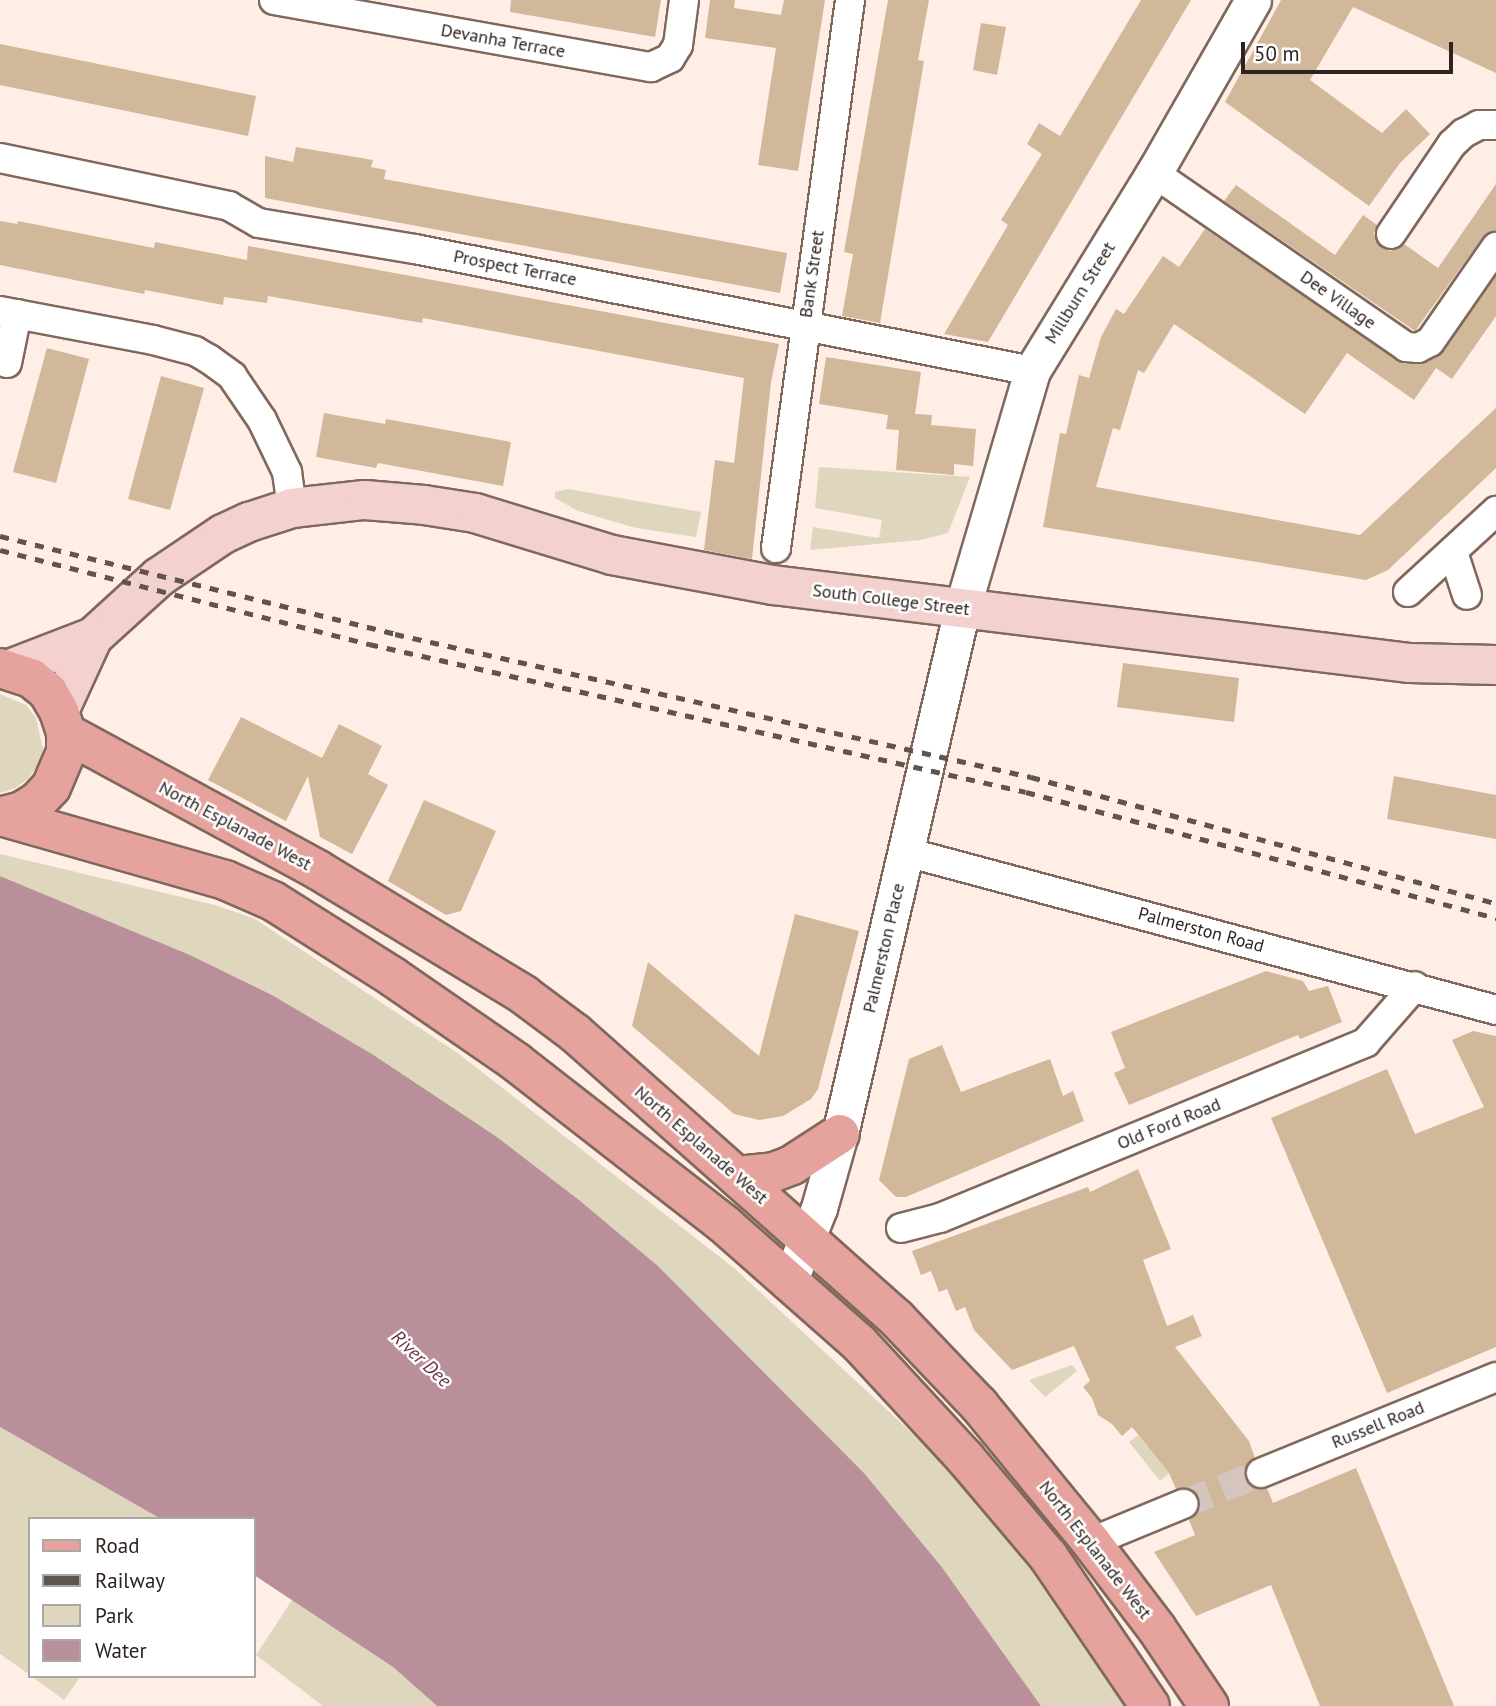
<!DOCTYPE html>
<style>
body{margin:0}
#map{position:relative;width:1496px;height:1706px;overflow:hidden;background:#feeee6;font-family:"PT Sans",sans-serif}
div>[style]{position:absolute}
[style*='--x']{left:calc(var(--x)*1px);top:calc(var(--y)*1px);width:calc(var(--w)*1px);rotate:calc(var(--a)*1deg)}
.green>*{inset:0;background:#ded7be}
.water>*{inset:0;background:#b99099}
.building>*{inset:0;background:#d1b89a}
.minor-tunnel>*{height:28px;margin-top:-14px;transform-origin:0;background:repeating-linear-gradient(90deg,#d4c6be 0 28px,transparent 0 42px)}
.roads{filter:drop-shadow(2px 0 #80685c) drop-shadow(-2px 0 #80685c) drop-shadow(0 2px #80685c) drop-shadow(0 -2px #80685c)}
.minor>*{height:28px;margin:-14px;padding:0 14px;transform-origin:14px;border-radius:14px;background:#fff}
.tertiary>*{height:35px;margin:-17.5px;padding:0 17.5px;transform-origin:17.5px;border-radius:17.5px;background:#fff}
.secondary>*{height:38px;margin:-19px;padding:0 19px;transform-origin:19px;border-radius:19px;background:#f2d1cf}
.primary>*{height:38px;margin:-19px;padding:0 19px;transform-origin:19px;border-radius:19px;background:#e6a39e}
.rail>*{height:5px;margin-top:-2.5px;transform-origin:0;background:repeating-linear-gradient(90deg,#5f544e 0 9px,transparent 0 18px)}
span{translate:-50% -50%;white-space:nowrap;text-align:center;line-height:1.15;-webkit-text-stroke:5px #fff;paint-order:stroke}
.street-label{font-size:18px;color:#2e241f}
.water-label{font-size:19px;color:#683241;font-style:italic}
.legend{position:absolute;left:28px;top:1517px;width:228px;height:161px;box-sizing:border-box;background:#fff;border:2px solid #aba7a5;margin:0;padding:9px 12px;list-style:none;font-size:21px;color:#2e241f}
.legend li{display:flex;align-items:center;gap:14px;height:35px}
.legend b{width:35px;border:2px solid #aba7a5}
.scale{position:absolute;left:1241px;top:42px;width:212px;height:32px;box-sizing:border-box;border:4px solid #2e241f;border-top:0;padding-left:9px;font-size:21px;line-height:24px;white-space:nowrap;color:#2e241f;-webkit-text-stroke:5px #fff;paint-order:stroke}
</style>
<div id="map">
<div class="green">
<i style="clip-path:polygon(819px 467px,970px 477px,948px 533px,921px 540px,810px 550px,813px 527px,879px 538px,882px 520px,815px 508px)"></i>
<i style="clip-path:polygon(568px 489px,701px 512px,696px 537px,636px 528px,578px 511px,555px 498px,555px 492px)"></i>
<i style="clip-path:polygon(0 694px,26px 705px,36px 718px,43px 749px,38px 765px,28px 779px,15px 788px,0 793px)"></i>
<i style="clip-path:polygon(0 854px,215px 905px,255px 919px,459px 1054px,734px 1268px,967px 1484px,1047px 1585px,1128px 1706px,1041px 1706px,941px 1566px,864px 1473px,658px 1266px,579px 1200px,497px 1137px,372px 1054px,272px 995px,190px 955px,0 876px)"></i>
<i style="clip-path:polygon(1072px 1365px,1077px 1371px,1045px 1397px,1029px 1380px)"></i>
<i style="clip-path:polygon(0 1427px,161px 1519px,30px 1519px,30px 1675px,0 1654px)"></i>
<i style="clip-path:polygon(1138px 1435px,1169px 1473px,1160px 1481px,1129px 1442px)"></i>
<i style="clip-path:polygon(292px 1600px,393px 1667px,437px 1706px,323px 1706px,256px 1655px)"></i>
<i style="clip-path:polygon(31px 1676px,81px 1676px,64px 1700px)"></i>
</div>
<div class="water">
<i style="clip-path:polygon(0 876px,190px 955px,272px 995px,372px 1054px,497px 1137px,579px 1200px,658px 1266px,864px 1473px,941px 1566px,1041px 1706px,437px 1706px,393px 1667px,254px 1575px,254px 1519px,161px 1519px,0 1427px)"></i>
</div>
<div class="building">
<i style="clip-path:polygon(511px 0,661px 0,655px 37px,510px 12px)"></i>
<i style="clip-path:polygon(710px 0,735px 0,734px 8px,781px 15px,784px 0,825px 0,798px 171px,758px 165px,776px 48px,705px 38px)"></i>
<i style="clip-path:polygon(888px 0,929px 0,918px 60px,924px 61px,880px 323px,842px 316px,853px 254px,844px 252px)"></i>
<i style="clip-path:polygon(1141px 0,1191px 0,988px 342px,944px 334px,1008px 225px,1001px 220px,1042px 154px,1027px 144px,1039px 123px,1060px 136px)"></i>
<i style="clip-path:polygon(1281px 0,1496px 0,1496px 73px,1353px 7px,1310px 80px,1382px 133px,1406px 109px,1430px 134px,1400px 163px,1369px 206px,1225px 102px)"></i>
<i style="clip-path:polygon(981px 23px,1006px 27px,997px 75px,973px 70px)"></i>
<i style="clip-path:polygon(0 44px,256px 96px,248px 136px,0 85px)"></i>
<i style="clip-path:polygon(296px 147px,373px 160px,371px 167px,386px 170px,384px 179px,787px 253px,780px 293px,265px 198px,265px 156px,293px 162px)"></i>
<i style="clip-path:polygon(1496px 184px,1496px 231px,1482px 238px,1415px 331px,1224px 201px,1236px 185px,1335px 255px,1363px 215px,1377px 225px,1374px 233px,1381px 247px,1390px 251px,1404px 244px,1438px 268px)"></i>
<i style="clip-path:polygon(0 221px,17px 224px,18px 221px,154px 248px,155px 242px,247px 260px,248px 246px,779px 344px,771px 382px,752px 559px,704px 550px,715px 460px,734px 463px,744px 378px,423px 318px,422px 323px,268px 296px,267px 303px,224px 297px,223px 305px,145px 290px,144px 294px,0 265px)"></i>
<i style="clip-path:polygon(1205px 229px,1405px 364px,1425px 363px,1443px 352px,1496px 276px,1496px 316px,1452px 379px,1436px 368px,1414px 400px,1347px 353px,1305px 414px,1174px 324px,1144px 373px,1138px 370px,1120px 430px,1113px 428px,1096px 487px,1360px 535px,1496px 408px,1496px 468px,1388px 570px,1366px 580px,1043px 527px,1060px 433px,1066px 434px,1079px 375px,1089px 378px,1101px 337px,1116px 309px,1124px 314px,1163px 256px,1179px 267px)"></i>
<i style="clip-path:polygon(47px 348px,89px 359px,56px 483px,13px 472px)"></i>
<i style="clip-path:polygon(826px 357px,921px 372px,915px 414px,932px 415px,931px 425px,976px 429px,973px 466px,954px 464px,954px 475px,896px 470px,899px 430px,886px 429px,888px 415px,819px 404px)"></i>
<i style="clip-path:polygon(161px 376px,204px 388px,170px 510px,128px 499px)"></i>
<i style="clip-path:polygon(324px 413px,385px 424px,386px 419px,511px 442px,503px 486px,378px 463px,376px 468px,316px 457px)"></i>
<i style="clip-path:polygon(1123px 663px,1239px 678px,1234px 722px,1117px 707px)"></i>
<i style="clip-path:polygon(241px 717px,322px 758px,339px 724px,382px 746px,368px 774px,388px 785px,352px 854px,320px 837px,308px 776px,286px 821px,208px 780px)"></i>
<i style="clip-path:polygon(1394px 776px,1496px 795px,1496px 839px,1387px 819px)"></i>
<i style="clip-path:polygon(424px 800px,496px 831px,461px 911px,446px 915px,388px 881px)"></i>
<i style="clip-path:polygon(795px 914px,859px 931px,818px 1089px,811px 1099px,783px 1116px,759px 1120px,734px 1114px,632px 1026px,648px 962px,759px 1056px)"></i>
<i style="clip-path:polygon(1266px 971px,1303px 981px,1309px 991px,1328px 986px,1342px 1022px,1300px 1039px,1298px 1035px,1129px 1105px,1114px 1073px,1125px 1068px,1111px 1032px)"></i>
<i style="clip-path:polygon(1473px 1031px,1496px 1036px,1496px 1347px,1387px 1393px,1271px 1118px,1387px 1069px,1415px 1134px,1484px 1107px,1452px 1040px)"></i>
<i style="clip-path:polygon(942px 1045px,961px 1092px,1050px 1059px,1063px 1096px,1073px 1091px,1084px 1121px,906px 1197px,896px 1197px,879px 1180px,909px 1059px)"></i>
<i style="clip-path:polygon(1138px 1169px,1171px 1249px,1143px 1260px,1167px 1326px,1193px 1315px,1202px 1336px,1175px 1347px,1249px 1441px,1255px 1458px,1245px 1470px,1246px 1480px,1258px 1489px,1267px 1488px,1273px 1503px,1356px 1468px,1454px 1706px,1320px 1706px,1271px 1585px,1196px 1616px,1154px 1552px,1195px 1535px,1189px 1520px,1199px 1507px,1194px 1491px,1186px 1488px,1176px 1489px,1169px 1473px,1132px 1427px,1122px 1436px,1112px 1424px,1098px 1415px,1092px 1398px,1083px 1387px,1090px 1381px,1074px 1346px,1012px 1370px,974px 1330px,965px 1307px,956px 1311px,947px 1289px,939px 1292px,931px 1271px,921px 1275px,912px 1251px,1088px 1187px,1090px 1192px)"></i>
</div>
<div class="minor-tunnel">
<i style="--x:1183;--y:1504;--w:84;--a:-21.7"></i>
</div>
<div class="roads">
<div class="minor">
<i style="--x:274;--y:0;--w:383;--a:10.1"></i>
<i style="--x:651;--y:67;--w:21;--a:-25"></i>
<i style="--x:670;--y:58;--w:15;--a:-58"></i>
<i style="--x:678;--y:45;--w:45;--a:-82.4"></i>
<i style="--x:0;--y:158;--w:234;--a:11.8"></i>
<i style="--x:229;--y:206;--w:34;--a:30"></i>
<i style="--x:259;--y:223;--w:158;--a:9.5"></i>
<i style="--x:415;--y:249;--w:629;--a:11.18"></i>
<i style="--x:1154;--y:173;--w:306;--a:34.6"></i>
<i style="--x:1406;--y:347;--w:12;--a:5"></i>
<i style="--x:1418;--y:348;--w:13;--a:-27"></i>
<i style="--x:1430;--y:342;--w:116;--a:-55.2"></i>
<i style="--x:1391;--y:234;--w:109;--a:-55.9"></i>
<i style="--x:1452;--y:144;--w:16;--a:-43"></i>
<i style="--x:1464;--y:133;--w:17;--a:-28"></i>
<i style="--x:1479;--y:125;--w:17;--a:0"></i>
<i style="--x:0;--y:311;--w:156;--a:10.7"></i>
<i style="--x:153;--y:340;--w:43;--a:14.7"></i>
<i style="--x:195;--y:351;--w:16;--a:30"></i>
<i style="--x:209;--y:359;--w:29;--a:36"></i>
<i style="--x:232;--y:376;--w:53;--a:55.7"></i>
<i style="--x:262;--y:420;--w:58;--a:64.3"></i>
<i style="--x:287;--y:472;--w:36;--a:82"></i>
<i style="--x:7;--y:363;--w:50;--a:-78.5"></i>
<i style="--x:776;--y:548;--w:553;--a:-82.31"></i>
<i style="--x:1453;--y:552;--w:45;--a:72"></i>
<i style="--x:1408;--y:592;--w:120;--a:-42.6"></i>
<i style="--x:906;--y:852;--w:611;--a:14.99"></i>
<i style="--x:901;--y:1228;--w:40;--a:-14.4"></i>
<i style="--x:940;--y:1218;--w:461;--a:-22.4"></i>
<i style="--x:1366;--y:1042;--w:74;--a:-48.8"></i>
<i style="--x:1261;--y:1473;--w:254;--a:-22.2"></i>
<i style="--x:1091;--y:1542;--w:100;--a:-22.4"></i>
</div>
<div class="tertiary">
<i style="--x:789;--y:1282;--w:80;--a:-67.9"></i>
<i style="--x:819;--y:1208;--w:77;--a:-74.2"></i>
<i style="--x:840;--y:1134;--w:539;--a:-76.92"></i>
<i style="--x:962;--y:609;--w:248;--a:-73.6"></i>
<i style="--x:1032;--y:371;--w:233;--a:-58.4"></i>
<i style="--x:1154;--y:173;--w:199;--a:-60.2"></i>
</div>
<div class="secondary">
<i style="--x:10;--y:669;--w:89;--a:-21.1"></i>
<i style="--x:93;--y:637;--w:89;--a:-42.3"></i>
<i style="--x:159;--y:577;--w:77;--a:-33.9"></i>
<i style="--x:223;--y:534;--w:29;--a:-25"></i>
<i style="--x:249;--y:522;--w:45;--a:-18"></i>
<i style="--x:292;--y:508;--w:73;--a:-6.3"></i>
<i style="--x:365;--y:500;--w:59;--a:4.8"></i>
<i style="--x:424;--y:505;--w:52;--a:8.9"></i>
<i style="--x:475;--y:513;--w:143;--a:17"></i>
<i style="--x:612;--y:555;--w:164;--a:10.6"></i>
<i style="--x:773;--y:585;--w:642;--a:6.98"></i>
<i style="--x:1410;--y:663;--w:86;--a:1.3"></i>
<i style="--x:59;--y:711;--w:81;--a:-65.3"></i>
</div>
<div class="primary">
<i style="--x:0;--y:668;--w:33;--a:18"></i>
<i style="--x:31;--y:678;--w:22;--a:39"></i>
<i style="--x:48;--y:692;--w:22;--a:60"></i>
<i style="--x:59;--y:711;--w:23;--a:72"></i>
<i style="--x:66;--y:733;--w:19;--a:90"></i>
<i style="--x:66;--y:752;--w:38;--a:113"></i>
<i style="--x:51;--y:787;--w:19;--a:133"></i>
<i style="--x:38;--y:801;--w:19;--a:148"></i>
<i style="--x:22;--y:811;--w:23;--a:165"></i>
<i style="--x:66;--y:733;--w:287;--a:28.5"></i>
<i style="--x:318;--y:870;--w:241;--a:31.2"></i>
<i style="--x:524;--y:995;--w:64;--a:36.7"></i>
<i style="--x:575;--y:1033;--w:431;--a:41.6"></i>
<i style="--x:897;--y:1319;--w:119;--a:46.4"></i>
<i style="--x:979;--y:1405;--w:177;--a:50.7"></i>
<i style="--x:1091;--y:1542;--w:109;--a:52.8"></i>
<i style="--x:1157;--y:1629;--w:93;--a:56"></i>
<i style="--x:4;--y:817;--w:230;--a:15.9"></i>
<i style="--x:225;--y:880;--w:52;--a:23.6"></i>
<i style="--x:273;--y:901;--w:142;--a:32.3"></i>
<i style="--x:393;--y:977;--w:150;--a:34.6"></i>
<i style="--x:516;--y:1062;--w:264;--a:37.9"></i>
<i style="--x:724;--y:1224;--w:181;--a:41.4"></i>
<i style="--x:860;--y:1344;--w:156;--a:47.3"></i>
<i style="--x:966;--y:1459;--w:127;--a:49.8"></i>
<i style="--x:1048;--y:1556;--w:181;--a:55.8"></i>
<i style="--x:737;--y:1176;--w:37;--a:-6"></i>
<i style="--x:774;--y:1172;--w:19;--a:-21"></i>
<i style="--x:792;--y:1165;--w:57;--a:-32.9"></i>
</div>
</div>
<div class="rail">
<i style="--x:0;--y:536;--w:407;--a:13.9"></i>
<i style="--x:395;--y:634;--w:652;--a:12.67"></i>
<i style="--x:1031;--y:777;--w:482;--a:15.2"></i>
<i style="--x:0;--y:550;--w:381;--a:14.3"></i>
<i style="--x:369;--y:644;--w:673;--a:12.69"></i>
<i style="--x:1026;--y:792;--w:487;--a:15"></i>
</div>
<div class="street-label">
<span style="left:503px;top:41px;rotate:10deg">Devanha Terrace</span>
<span style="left:515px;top:268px;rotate:11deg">Prospect Terrace</span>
<span style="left:812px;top:274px;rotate:-82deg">Bank Street</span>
<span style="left:1080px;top:293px;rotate:-58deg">Millburn Street</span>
<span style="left:1338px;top:300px;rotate:35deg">Dee Village</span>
<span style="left:891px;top:600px;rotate:7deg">South College Street</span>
<span style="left:235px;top:826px;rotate:28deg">North Esplanade West</span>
<span style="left:1201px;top:930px;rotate:15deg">Palmerston Road</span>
<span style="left:884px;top:948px;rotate:-77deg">Palmerston Place</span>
<span style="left:1169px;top:1124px;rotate:-22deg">Old Ford Road</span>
<span style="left:701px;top:1145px;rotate:41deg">North Esplanade West</span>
<span style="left:1378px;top:1425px;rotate:-22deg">Russell Road</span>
<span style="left:1095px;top:1550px;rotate:52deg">North Esplanade West</span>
</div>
<div class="water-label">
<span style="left:421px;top:1359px;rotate:43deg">River Dee</span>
</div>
<ul class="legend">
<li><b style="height:9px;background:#e6a39e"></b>Road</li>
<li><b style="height:9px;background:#5f544e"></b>Railway</li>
<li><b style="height:19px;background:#ded7be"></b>Park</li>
<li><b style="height:19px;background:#b99099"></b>Water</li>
</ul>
<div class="scale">50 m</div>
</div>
